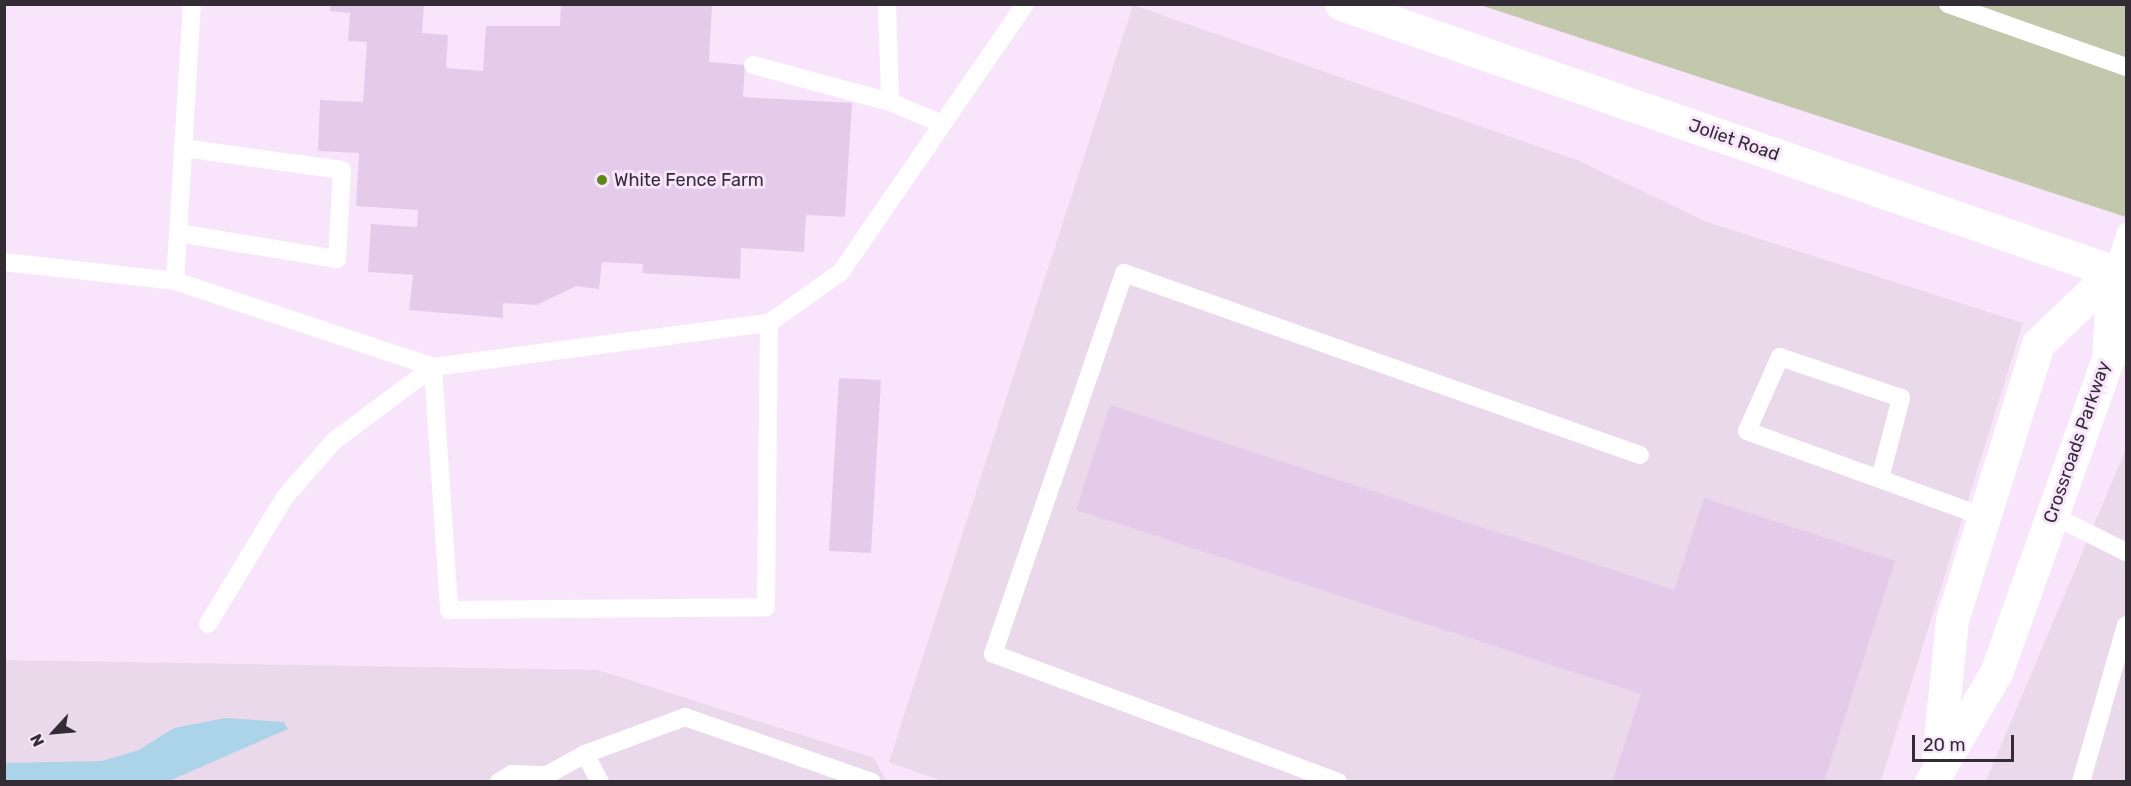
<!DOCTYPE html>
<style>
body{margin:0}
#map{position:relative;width:2131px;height:786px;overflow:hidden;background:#f8e5fc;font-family:Rubik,sans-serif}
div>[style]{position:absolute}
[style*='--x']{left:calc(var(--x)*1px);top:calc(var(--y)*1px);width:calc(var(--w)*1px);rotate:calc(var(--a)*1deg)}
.industrial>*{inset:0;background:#e9d9eb}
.green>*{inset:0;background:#c3c7ac}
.water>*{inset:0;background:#acd4e8}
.building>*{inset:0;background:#e5cbea}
.service>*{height:18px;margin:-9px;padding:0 9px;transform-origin:9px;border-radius:9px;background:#fff}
.tertiary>*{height:33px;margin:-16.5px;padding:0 16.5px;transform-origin:16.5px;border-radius:16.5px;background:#fff}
.primary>*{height:33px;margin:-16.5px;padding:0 16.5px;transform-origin:16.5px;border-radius:16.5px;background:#fff}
.dots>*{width:16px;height:16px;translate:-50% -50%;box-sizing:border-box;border:3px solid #f8e5fc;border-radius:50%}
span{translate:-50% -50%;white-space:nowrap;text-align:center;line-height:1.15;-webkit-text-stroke:6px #f8e5fc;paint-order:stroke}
.street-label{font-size:18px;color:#332c35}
.poi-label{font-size:18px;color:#332c35}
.left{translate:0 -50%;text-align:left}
.frame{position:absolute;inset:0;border:6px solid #332c35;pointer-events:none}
.north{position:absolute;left:24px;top:702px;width:60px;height:60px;-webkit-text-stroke:4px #f8e5fc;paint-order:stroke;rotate:244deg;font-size:16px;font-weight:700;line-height:24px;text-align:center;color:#332c35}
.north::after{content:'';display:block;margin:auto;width:21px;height:27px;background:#332c35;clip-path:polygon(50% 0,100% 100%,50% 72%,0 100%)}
.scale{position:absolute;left:1912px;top:735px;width:102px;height:27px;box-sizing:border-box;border:3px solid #332c35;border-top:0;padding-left:8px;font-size:18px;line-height:21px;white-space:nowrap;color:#332c35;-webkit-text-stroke:4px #f8e5fc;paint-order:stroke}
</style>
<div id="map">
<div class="industrial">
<i style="clip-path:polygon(1133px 5px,1577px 160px,1707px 222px,2023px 323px,1881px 781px,945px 782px,889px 762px)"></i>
<i style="clip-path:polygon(2126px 449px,2126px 781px,1986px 781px)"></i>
<i style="clip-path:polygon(5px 660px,598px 670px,874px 758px,886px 781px,5px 782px)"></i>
</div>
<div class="green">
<i style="clip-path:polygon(1480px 5px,2126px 5px,2126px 217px)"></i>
</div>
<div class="water">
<i style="clip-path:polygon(225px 718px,284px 722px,288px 729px,169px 781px,5px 781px,5px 763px,102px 761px,139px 750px,174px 728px)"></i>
</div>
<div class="building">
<i style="clip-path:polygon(330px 4px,424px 4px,422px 33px,448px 35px,446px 68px,483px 71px,486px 26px,560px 26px,561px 4px,712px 4px,709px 62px,745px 65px,743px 97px,852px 103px,845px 217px,806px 215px,804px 252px,741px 248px,740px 279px,642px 273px,643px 264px,602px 262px,599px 289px,576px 286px,537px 305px,503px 303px,503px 318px,409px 310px,413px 275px,368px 272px,371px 224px,417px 227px,418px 210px,356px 206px,359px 153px,318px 151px,320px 100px,363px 102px,367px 42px,348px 41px,350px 13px,330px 11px)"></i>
<i style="clip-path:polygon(839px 378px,881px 380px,871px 553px,829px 551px)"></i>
<i style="clip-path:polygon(1110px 405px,1674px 590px,1704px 498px,1895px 561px,1824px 782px,1612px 782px,1641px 694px,1076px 510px)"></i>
</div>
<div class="service">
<i style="--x:192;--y:4;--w:278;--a:93.5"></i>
<i style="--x:175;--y:281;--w:272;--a:18.4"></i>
<i style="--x:433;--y:367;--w:339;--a:-7.5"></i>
<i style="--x:769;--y:323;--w:88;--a:-35.3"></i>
<i style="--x:841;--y:272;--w:325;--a:-55.5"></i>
<i style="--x:887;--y:4;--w:98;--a:88.2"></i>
<i style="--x:890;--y:102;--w:56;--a:22.9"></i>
<i style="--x:1948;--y:4;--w:189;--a:19.5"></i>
<i style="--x:753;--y:65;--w:142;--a:15.1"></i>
<i style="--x:178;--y:233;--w:161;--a:9.3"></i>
<i style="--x:337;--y:259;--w:89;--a:-86.8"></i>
<i style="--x:342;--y:170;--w:161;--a:-172.1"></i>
<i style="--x:4;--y:262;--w:172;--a:6.3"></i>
<i style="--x:2113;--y:272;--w:42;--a:-72"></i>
<i style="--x:433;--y:367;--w:244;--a:86.2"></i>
<i style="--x:449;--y:610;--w:317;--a:-0.5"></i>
<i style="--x:766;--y:607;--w:284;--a:-89.4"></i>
<i style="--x:1880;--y:479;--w:84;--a:-75.5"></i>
<i style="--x:1901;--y:398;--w:128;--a:-161.3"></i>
<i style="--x:1780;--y:357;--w:81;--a:114"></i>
<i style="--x:1747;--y:431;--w:252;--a:19.9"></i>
<i style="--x:2052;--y:515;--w:83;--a:26.6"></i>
<i style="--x:208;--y:624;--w:149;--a:-58.8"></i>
<i style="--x:285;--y:497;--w:74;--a:-48.8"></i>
<i style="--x:334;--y:441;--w:124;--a:-36.8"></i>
<i style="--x:499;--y:782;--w:15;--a:-32"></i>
<i style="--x:512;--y:774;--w:35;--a:2"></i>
<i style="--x:547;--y:775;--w:43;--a:-28.9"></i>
<i style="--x:600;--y:782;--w:32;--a:-118"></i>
<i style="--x:585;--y:754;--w:107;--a:-20.3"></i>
<i style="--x:685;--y:717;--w:198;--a:19.2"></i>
<i style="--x:1338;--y:782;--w:368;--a:-159.6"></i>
<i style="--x:993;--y:654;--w:403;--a:-71"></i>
<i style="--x:1124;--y:273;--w:547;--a:19.43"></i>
<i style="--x:2081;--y:782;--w:163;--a:-74"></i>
</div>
<div class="tertiary">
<i style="--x:1938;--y:758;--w:139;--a:-84.2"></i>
<i style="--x:1952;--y:620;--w:289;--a:-72.7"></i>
<i style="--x:2038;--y:344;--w:104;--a:-43.8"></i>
<i style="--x:1931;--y:782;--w:127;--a:-59.2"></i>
<i style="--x:1996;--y:673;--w:333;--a:-70.4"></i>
<i style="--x:2108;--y:359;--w:87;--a:-86.7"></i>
</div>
<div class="primary">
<i style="--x:1341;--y:4;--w:831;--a:19.11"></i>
</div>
<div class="dots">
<i style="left:602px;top:180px;background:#5d8815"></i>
</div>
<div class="street-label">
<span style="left:1734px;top:140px;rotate:19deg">Joliet Road</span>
<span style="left:2077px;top:442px;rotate:-71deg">Crossroads Parkway</span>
</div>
<div class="poi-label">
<span class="left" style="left:614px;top:180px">White Fence Farm</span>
</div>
<div class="frame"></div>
<div class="north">N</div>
<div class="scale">20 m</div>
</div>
